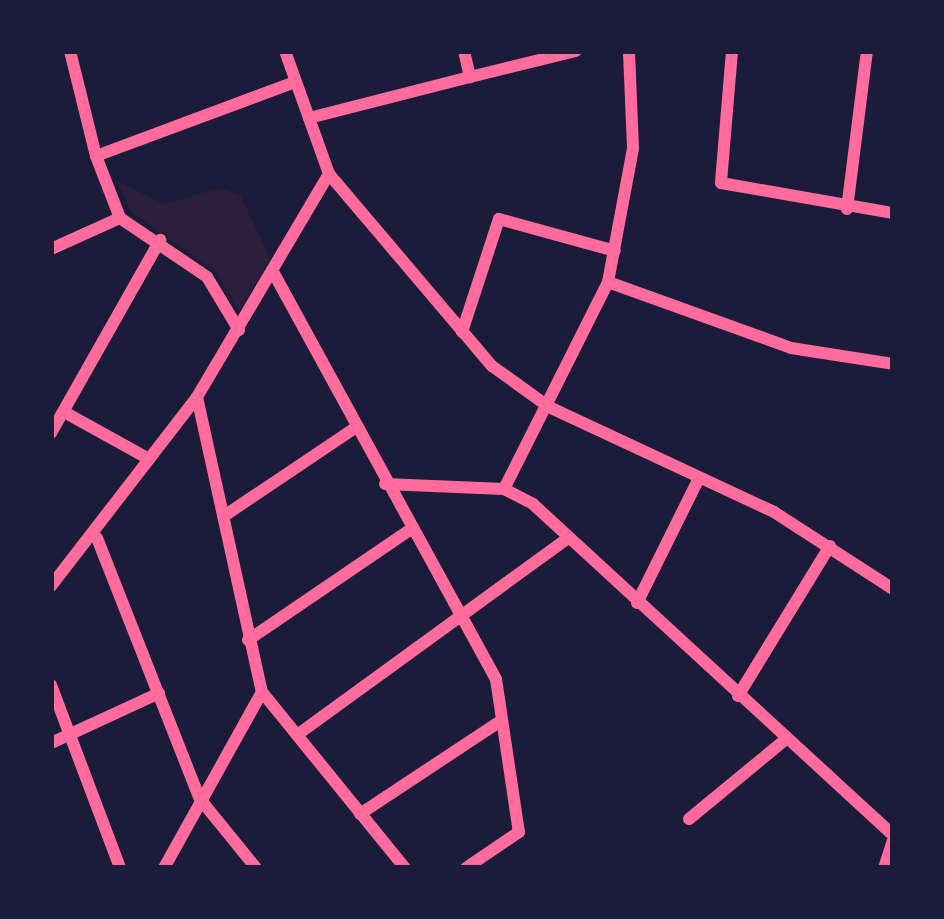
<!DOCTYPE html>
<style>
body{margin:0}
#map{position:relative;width:944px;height:919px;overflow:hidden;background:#1b1b3a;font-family:"Source Serif 4",serif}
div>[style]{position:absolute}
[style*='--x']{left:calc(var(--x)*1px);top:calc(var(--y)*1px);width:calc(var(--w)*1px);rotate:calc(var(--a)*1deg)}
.green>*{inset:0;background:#2a1e3b}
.minor>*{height:12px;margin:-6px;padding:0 6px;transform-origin:6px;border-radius:6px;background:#ff6b9d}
span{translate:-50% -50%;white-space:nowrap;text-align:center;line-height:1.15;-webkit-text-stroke:12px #1b1b3a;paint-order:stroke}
.frame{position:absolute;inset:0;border:54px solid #1b1b3a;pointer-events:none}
</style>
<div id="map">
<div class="green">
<i style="clip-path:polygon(117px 181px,164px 204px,219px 188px,240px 195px,270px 258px,239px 312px,217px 273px,131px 212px)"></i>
</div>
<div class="minor">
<i style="--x:70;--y:51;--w:108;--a:76.1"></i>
<i style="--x:96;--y:156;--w:212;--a:-20.4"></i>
<i style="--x:285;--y:51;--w:131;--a:70.3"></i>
<i style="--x:329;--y:174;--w:252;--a:49.7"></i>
<i style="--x:492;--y:366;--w:70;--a:35.7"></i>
<i style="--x:549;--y:407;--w:248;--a:25"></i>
<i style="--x:774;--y:512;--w:142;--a:32.9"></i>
<i style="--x:464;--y:51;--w:27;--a:77"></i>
<i style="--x:470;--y:77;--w:109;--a:-13.8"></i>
<i style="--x:732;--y:51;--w:132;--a:94.8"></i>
<i style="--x:721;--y:183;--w:175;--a:9.9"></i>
<i style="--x:309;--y:118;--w:166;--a:-14.3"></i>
<i style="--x:96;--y:156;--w:66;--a:68.8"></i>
<i style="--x:847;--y:209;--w:159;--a:-82.8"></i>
<i style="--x:51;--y:249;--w:76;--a:-24.2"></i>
<i style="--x:120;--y:218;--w:105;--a:34.1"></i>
<i style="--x:207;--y:277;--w:62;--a:58.9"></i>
<i style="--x:272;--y:270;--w:466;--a:61.3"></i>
<i style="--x:496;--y:679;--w:155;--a:81.5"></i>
<i style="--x:519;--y:832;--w:64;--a:145.8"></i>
<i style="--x:608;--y:282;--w:195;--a:19.8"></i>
<i style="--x:791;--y:348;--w:103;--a:8.9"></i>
<i style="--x:462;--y:332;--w:119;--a:-71.9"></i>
<i style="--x:499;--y:219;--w:120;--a:15.4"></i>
<i style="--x:197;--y:397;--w:302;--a:77.6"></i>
<i style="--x:262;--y:692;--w:227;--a:50.9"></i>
<i style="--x:66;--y:413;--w:95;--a:29"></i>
<i style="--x:51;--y:433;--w:222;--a:-60.5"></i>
<i style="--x:385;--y:484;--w:119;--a:2.4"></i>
<i style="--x:504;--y:489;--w:33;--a:27"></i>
<i style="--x:533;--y:504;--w:489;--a:42.6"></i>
<i style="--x:504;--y:489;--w:232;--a:-63.3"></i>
<i style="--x:608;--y:282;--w:136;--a:-79.4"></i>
<i style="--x:633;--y:148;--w:97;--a:-92.4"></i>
<i style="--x:227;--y:514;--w:154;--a:-33.9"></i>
<i style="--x:97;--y:538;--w:281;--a:68.5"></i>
<i style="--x:200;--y:799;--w:89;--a:50.9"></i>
<i style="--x:51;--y:586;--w:239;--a:-52.3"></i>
<i style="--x:197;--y:397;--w:259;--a:-59.4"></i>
<i style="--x:637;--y:603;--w:140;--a:-63.6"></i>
<i style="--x:248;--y:640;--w:196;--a:-34.2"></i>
<i style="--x:51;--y:685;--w:196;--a:69.3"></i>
<i style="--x:738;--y:696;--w:176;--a:-58.5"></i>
<i style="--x:297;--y:735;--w:335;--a:-36"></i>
<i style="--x:51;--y:743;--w:119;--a:-24.8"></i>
<i style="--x:360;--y:814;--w:170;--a:-33.5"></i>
<i style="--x:689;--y:819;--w:126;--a:-39.5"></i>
<i style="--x:164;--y:868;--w:201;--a:-60.9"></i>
<i style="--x:884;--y:868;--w:28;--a:-72"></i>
</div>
<div class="frame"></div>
</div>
